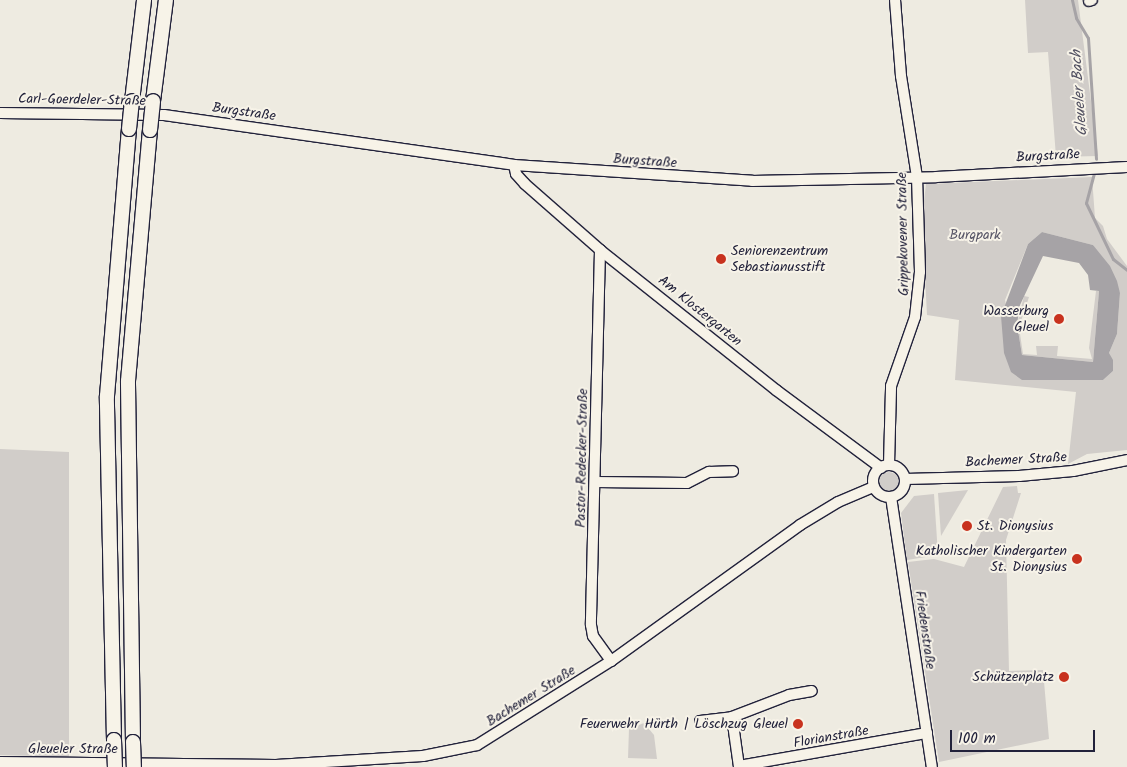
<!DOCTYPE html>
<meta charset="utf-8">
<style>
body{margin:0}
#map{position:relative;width:1127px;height:767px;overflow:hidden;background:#eeebe1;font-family:Kalam,sans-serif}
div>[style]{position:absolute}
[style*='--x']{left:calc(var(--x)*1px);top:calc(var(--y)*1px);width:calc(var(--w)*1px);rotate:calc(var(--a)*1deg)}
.green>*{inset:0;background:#d1cdc9}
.round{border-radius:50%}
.water>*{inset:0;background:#a6a3a6}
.stream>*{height:3px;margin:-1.5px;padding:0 1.5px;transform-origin:1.5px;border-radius:1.5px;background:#a6a3a6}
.roads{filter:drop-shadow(1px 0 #22223b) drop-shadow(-1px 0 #22223b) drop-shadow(0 1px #22223b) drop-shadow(0 -1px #22223b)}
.minor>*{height:10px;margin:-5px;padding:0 5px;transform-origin:5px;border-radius:5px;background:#f7f3e8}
.minor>.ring{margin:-5px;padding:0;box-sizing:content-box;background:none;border:10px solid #f7f3e8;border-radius:50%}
.highway>*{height:14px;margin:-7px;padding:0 7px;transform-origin:7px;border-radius:7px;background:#f7f3e8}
.bridges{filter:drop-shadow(1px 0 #22223b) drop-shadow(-1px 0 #22223b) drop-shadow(0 1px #22223b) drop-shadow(0 -1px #22223b)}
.highway-bridge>*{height:14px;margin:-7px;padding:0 7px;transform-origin:7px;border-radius:7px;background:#f7f3e8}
.dots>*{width:14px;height:14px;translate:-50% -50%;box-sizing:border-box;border:2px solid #f7f3e8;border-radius:50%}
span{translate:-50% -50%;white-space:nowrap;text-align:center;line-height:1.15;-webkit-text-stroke:4px #f7f3e8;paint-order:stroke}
.street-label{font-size:14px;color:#22223b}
.park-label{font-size:14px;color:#575566}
.poi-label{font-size:14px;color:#22223b}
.left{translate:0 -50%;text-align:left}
.right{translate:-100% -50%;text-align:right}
.water-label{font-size:15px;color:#504f60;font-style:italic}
.scale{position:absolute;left:950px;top:730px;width:145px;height:22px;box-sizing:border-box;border:2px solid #22223b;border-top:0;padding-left:6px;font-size:15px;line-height:18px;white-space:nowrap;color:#22223b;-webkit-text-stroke:4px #f7f3e8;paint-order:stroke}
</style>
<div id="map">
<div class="green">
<i style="clip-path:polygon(1025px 0,1078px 0,1098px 156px,1056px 157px,1048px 52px,1028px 53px)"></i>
<i style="clip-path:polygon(evenodd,1092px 177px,1095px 218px,1103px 226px,1107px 239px,1127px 266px,1127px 450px,1087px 454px,1068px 464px,1076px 392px,955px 380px,959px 320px,927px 315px,922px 218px,926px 184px,1092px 177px,1042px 232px,1093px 245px,1120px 293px,1117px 334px,1109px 353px,1113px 371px,1103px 380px,1022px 380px,1005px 300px,1028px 244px,1042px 232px)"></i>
<i style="clip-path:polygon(1096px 291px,1099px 291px,1093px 362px,1022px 355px,1017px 324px,1024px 296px,1029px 297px,1019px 327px,1023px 354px,1037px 355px,1036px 346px,1058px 346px,1057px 356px,1092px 359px,1089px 348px)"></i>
<i style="clip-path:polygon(0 449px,69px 452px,69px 757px,0 755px)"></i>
<i class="round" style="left:879px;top:472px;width:20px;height:20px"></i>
<i style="clip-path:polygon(1017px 486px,1018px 493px,1021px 493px,1006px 540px,1009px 671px,1043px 670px,1049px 739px,939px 762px,908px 562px,934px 559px,964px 567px,1003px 487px)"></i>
<i style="clip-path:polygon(968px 490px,941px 536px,938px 493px)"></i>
<i style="clip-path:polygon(934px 494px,938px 555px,907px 560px,901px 513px,914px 496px)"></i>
<i style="clip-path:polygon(644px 723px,654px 735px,657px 759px,628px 758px,629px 729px)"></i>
</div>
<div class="water">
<i style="clip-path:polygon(evenodd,1042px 232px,1093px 245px,1110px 266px,1117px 281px,1120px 293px,1117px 334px,1109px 353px,1113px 360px,1113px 371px,1103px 380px,1022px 380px,1011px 372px,1004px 353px,1001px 316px,1028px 244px,1042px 232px,1043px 256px,1079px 263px,1088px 275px,1090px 290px,1099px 291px,1093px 362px,1022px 355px,1017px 324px,1020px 305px,1043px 256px)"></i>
</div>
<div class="stream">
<i style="--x:1072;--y:0;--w:18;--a:77"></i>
<i style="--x:1076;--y:18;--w:23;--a:59"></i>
<i style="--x:1088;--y:38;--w:121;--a:86.2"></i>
<i style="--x:1094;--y:173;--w:31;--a:105"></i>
<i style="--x:1086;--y:203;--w:62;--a:64.3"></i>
<i style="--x:1113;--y:259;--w:18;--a:38"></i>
</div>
<div class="roads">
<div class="minor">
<i style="--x:1089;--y:1;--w:3;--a:-18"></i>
<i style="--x:0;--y:113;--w:164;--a:0.7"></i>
<i style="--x:164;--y:115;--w:354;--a:8.1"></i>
<i style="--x:514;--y:165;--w:239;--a:3.8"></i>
<i style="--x:752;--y:181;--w:184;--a:-1.2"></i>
<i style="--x:936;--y:177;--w:191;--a:-3"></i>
<i style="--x:514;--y:165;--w:9;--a:77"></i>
<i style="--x:516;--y:174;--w:13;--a:48"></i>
<i style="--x:525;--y:184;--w:100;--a:41.3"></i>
<i style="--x:600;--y:250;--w:225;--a:38.5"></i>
<i style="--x:776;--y:390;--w:131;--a:36.6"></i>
<i style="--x:600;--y:250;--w:375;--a:91.4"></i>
<i style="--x:591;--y:625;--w:11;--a:80"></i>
<i style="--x:593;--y:636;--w:31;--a:54"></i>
<i style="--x:889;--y:465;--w:79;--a:-88.5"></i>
<i style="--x:891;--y:386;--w:73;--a:-70.8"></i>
<i style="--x:915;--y:317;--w:45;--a:-83.7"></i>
<i style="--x:920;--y:272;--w:95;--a:-91.8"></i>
<i style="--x:917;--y:177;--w:102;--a:-99"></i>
<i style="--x:901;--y:76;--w:76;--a:-94.5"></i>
<i class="ring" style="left:873px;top:465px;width:22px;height:22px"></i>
<i style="--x:905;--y:479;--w:114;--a:-1.5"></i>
<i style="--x:1019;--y:476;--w:54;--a:-5.3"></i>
<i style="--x:1073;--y:471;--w:55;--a:-11.5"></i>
<i style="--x:595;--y:482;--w:92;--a:0.6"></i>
<i style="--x:687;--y:483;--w:25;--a:-27"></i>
<i style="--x:709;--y:472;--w:24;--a:-2"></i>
<i style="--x:891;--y:497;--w:273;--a:81.4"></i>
<i style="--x:732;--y:717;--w:50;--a:82"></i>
<i style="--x:700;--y:721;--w:32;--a:-7"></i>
<i style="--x:732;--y:717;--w:61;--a:-21.1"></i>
<i style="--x:789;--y:695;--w:23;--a:-10"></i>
<i style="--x:0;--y:762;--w:276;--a:0.6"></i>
<i style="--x:276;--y:765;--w:147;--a:-3.5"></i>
<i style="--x:423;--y:756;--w:55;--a:-11.5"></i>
<i style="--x:477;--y:745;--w:158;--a:-32.1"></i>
<i style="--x:611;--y:661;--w:233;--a:-35.7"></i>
<i style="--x:800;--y:525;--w:44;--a:-31.2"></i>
<i style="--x:838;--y:502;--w:39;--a:-23"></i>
<i style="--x:739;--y:766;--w:191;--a:-10"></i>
</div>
<div class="highway">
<i style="--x:132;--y:101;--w:102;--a:-83.2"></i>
<i style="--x:153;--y:101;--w:102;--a:-82.7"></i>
<i style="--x:114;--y:740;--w:344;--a:-91.2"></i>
<i style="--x:107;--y:396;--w:268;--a:-85.3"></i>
<i style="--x:133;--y:742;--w:361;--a:-90.8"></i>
<i style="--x:128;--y:381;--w:252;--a:-85"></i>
</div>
</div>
<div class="bridges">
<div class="highway-bridge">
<i style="--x:129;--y:129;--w:28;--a:-84"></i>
<i style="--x:150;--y:130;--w:29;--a:-84"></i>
<i style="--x:114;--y:740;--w:27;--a:88"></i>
<i style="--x:133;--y:742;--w:25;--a:88"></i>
</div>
</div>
<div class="dots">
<i style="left:721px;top:259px;background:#c8321e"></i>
<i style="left:1059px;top:319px;background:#c8321e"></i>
<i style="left:967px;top:526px;background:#c8321e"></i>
<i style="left:1077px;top:559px;background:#c8321e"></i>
<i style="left:1064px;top:677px;background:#c8321e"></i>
<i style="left:798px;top:724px;background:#c8321e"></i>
</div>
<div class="street-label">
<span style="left:82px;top:100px;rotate:1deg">Carl-Goerdeler-Straße</span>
<span style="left:244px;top:112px;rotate:8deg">Burgstraße</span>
<span style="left:1048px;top:156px;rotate:-3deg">Burgstraße</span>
<span style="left:645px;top:161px;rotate:4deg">Burgstraße</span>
<span style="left:903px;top:234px;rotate:-91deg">Grippekovener Straße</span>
<span style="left:700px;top:311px;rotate:39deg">Am Klostergarten</span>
<span style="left:582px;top:458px;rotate:-89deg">Pastor-Redecker-Straße</span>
<span style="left:1016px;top:460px;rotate:-3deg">Bachemer Straße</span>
<span style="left:925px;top:630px;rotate:82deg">Friedenstraße</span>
<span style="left:531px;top:696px;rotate:-32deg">Bachemer Straße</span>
<span style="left:831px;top:737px;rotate:-10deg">Florianstraße</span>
<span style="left:73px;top:749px">Gleueler Straße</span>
</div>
<div class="park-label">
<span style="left:975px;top:235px">Burgpark</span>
</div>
<div class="poi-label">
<span class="left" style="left:731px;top:259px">Seniorenzentrum<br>Sebastianusstift</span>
<span class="right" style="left:1049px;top:319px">Wasserburg<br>Gleuel</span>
<span class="left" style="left:977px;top:526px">St. Dionysius</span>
<span class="right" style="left:1067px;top:559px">Katholischer Kindergarten<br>St. Dionysius</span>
<span class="right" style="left:1054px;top:677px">Schützenplatz</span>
<span class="right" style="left:788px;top:724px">Feuerwehr Hürth | Löschzug Gleuel</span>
</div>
<div class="water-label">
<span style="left:1080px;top:93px;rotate:-94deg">Gleueler Bach</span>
</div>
<div class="scale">100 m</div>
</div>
